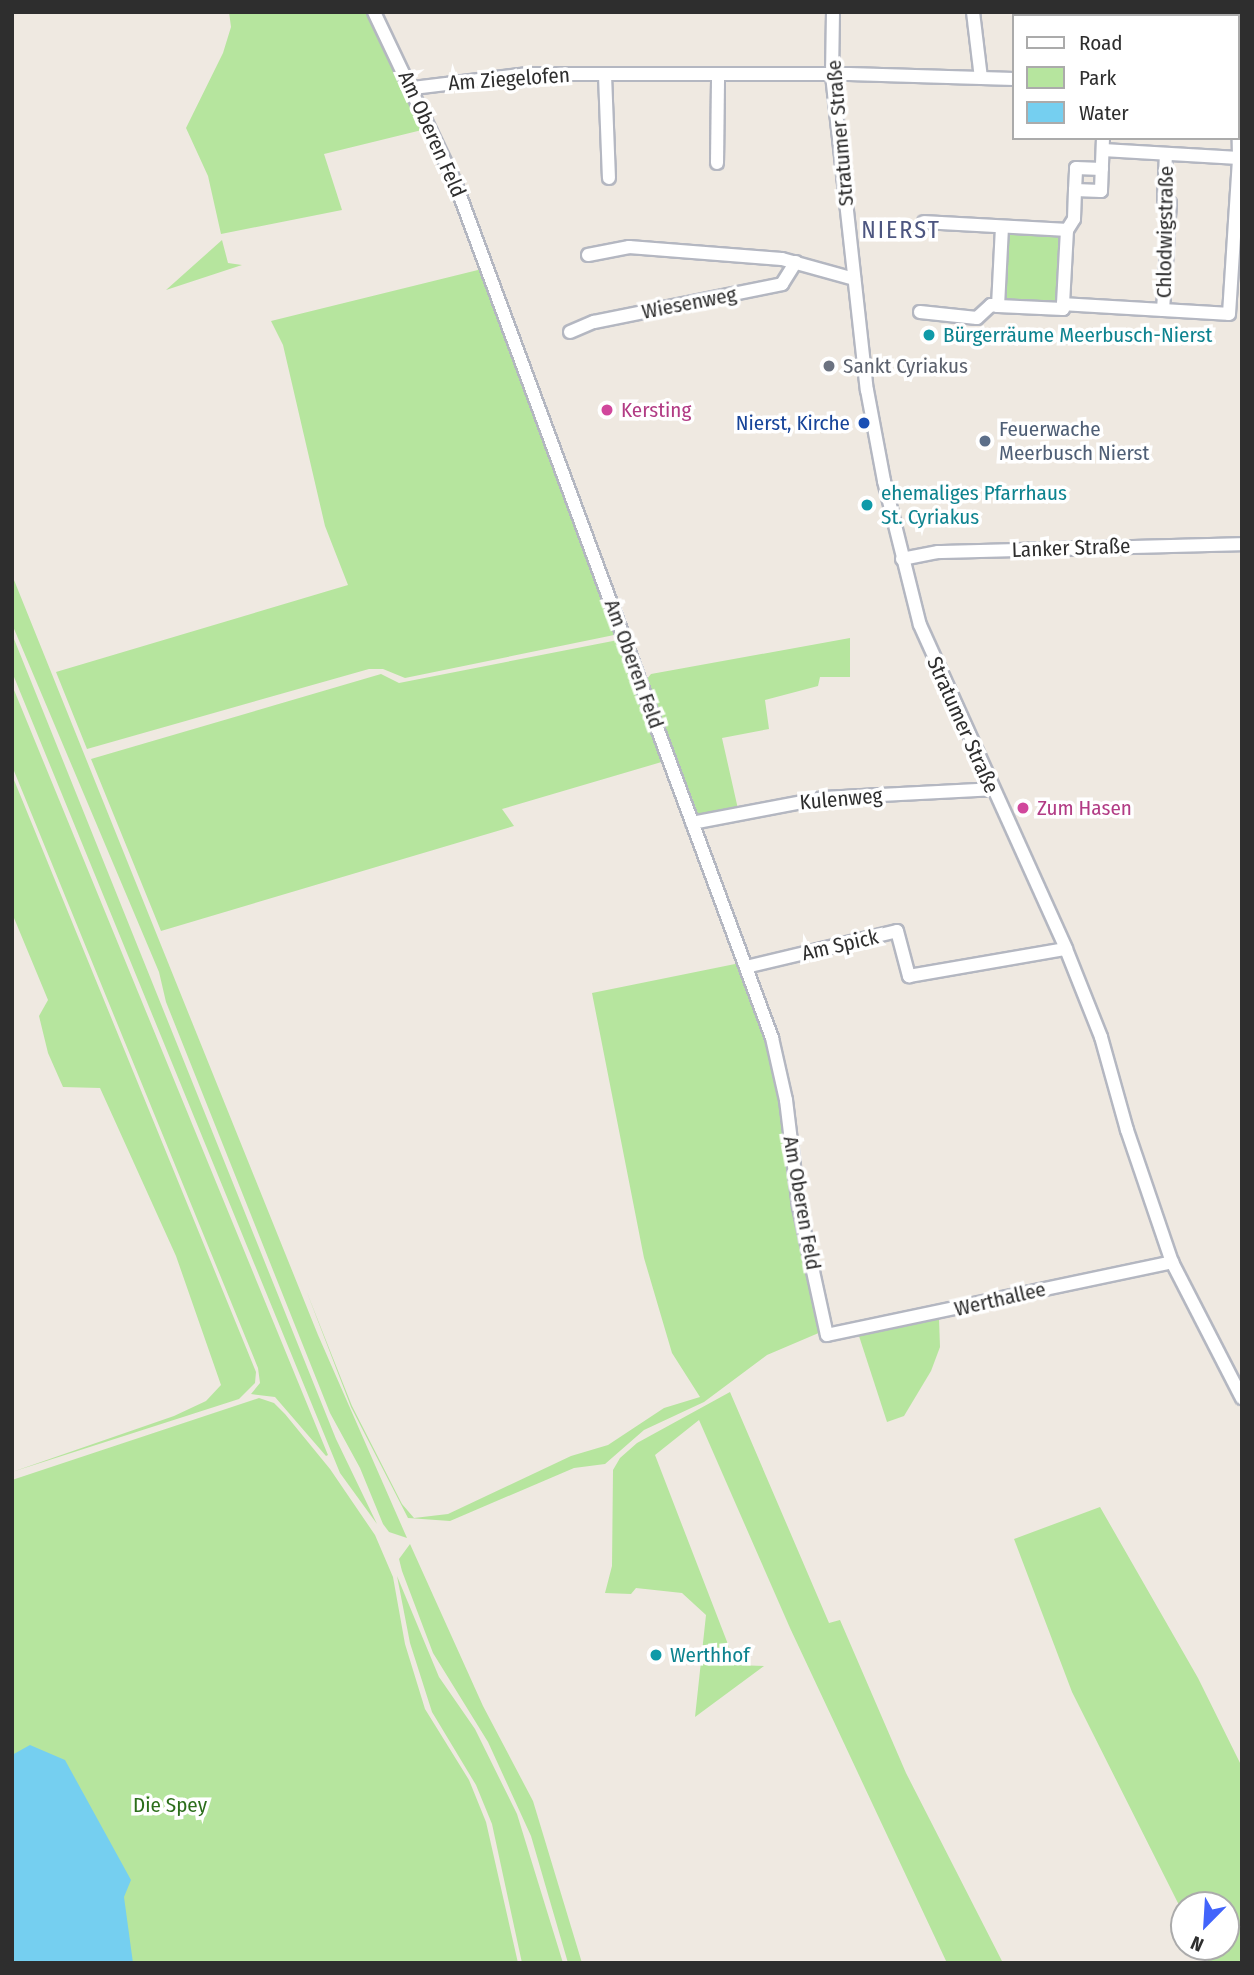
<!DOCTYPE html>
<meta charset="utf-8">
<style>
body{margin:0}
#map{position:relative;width:1254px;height:1975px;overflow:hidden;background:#efe9e1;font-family:"Fira Sans Condensed",sans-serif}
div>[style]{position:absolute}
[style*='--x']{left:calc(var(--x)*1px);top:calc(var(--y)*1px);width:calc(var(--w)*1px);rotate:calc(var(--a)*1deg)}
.green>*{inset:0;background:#b6e59e}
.water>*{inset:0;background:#75cff0}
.roads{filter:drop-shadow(2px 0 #b4b7c1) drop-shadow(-2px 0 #b4b7c1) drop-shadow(0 2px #b4b7c1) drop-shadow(0 -2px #b4b7c1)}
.minor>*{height:12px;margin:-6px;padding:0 6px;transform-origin:6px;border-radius:6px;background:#fff}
.dots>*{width:19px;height:19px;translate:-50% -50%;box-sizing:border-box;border:4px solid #fff;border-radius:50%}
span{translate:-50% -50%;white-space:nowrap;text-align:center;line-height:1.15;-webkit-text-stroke:7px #fff;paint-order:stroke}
.street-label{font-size:21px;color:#2e2e2e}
.culture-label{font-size:21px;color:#0d838f}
.left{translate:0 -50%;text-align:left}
.worship-label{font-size:21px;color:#5b616d}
.hotel-label{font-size:21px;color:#b23c85}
.transit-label{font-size:21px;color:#164399}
.right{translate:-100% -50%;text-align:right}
.service-label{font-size:21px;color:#4e5e75}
.park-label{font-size:21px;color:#2c6e1b}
.quarter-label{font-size:24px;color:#4d5680;letter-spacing:2px}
.frame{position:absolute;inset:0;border:14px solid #2e2e2e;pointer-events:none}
.legend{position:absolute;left:1012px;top:14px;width:228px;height:126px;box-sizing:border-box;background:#fff;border:2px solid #ababab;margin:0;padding:9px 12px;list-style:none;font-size:21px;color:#2e2e2e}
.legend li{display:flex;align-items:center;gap:14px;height:35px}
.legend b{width:35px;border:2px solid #ababab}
.north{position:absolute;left:1170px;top:1891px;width:70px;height:70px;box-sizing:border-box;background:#fff;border:2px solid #ababab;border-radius:50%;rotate:204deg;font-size:19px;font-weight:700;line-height:28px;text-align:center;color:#2e2e2e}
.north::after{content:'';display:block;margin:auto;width:24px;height:32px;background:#4264fb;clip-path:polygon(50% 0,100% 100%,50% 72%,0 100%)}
</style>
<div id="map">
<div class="green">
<i style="clip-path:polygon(229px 12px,371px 12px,426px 129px,324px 154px,342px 210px,221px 234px,208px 176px,186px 128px,223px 53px,231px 27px)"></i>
<i style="clip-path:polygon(1006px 231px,1062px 235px,1058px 306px,1002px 302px)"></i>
<i style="clip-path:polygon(222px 240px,228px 263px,242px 265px,166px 290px)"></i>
<i style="clip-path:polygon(482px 269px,619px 634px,405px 678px,383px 669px,369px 669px,87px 749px,56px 672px,348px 585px,325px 526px,283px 345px,271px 321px)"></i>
<i style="clip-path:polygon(12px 575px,318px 1335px,407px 1538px,389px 1532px,383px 1524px,360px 1468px,330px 1413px,166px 1002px,159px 972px,12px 624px)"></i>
<i style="clip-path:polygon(12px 634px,336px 1439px,377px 1524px,340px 1473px,43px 748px,12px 672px)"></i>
<i style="clip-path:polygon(850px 638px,850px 677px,820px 677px,818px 686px,765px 700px,769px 729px,722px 738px,738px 809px,698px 814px,647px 679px,651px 674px)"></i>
<i style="clip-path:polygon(618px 640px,665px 761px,502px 809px,514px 826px,161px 931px,91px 759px,381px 674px,399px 683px)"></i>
<i style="clip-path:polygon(12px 685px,328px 1455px,326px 1456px,275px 1397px,251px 1394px,260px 1383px,258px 1368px,12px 766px)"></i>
<i style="clip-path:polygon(12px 775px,256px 1372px,255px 1383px,239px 1399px,12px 1472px,174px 1416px,206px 1401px,221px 1385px,176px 1256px,100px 1088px,63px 1087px,48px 1053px,39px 1016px,48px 1000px,14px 918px)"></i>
<i style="clip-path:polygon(740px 963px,775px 1064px,821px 1332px,767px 1355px,704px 1402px,644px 1430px,605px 1464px,574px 1468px,450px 1521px,408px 1518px,351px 1407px,306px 1290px,352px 1406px,402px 1504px,414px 1518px,448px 1514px,571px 1456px,608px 1445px,664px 1408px,700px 1397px,672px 1353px,644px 1258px,592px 993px)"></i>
<i style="clip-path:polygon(939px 1319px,940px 1347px,931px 1371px,904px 1416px,887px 1422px,859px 1336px)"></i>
<i style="clip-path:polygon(730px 1392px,829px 1623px,840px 1620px,906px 1773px,1003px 1963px,947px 1963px,790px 1628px,699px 1420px,655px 1455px,736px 1665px,764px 1666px,695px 1717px,706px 1615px,682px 1593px,636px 1588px,631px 1594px,605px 1593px,612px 1566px,613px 1470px,620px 1458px,637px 1443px)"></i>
<i style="clip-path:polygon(259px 1398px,274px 1403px,285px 1414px,330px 1469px,375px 1535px,393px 1577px,405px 1644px,425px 1709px,469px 1780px,486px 1822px,518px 1963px,12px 1963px,12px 1480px)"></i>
<i style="clip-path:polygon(1100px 1507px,1198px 1678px,1242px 1767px,1242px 1963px,1209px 1963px,1201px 1947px,1226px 1947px,1226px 1905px,1184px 1905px,1184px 1915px,1072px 1692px,1014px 1539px)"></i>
<i style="clip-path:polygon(410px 1544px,483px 1706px,533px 1801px,582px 1963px,568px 1963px,531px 1836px,488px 1742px,433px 1653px,402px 1571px,399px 1559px)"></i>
<i style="clip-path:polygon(397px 1576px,439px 1677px,475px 1729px,517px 1814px,563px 1963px,522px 1963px,492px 1824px,476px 1785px,432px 1712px,410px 1643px)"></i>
</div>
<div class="water">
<i style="clip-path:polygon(30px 1745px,65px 1760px,131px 1880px,124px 1897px,133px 1963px,12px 1963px,12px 1755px)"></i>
</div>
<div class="roads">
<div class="minor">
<i style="--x:374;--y:12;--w:191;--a:64.6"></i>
<i style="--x:456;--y:185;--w:910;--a:69.67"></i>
<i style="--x:772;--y:1038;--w:64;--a:77.3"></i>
<i style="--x:786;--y:1100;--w:108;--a:83.1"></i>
<i style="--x:799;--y:1207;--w:131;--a:77.7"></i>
<i style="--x:827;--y:1335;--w:353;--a:-11.9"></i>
<i style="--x:833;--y:12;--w:63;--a:90.9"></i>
<i style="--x:832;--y:75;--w:317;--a:83.7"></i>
<i style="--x:867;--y:390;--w:93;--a:79.4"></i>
<i style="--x:884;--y:481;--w:148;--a:76"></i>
<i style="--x:920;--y:625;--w:355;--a:65.7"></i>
<i style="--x:1066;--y:949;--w:95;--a:68.3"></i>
<i style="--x:1101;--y:1037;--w:97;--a:74.4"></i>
<i style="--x:1127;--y:1130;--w:139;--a:71.2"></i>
<i style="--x:1172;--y:1262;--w:153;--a:62.8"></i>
<i style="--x:973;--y:12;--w:66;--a:83.1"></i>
<i style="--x:1215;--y:12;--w:4;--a:76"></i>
<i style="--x:1238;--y:41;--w:4;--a:-27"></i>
<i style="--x:605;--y:75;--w:103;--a:87.8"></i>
<i style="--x:413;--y:88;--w:116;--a:-6.9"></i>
<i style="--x:528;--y:74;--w:321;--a:0"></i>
<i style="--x:849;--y:74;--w:165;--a:1.7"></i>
<i style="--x:1103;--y:138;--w:53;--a:92.2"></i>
<i style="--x:1101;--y:191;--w:26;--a:-178"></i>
<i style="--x:1075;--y:190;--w:29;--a:92"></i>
<i style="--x:1074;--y:219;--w:13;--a:122"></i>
<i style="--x:1067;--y:230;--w:74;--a:93.1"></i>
<i style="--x:1063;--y:304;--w:166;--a:3.4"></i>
<i style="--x:1229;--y:314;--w:156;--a:-86.3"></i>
<i style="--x:1239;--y:158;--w:59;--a:-91"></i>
<i style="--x:1103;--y:150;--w:136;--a:3.4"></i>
<i style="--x:717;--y:163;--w:88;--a:-89.3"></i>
<i style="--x:1075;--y:190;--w:22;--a:-87"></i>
<i style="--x:1076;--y:168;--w:26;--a:2"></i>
<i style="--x:924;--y:222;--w:143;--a:3.2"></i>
<i style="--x:1002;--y:227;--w:79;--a:92.9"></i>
<i style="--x:998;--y:306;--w:65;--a:2.6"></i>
<i style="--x:1063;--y:309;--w:5;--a:-90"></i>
<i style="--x:588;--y:255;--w:42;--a:-11"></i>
<i style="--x:629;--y:247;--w:153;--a:4.5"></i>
<i style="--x:782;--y:259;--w:75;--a:15.5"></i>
<i style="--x:1163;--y:310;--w:107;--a:-86.3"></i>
<i style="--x:1170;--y:203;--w:7;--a:-146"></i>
<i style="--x:1164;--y:199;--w:45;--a:-87.5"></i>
<i style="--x:920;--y:312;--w:57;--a:6"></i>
<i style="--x:977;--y:318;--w:19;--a:-43"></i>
<i style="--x:991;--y:305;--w:7;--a:8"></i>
<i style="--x:570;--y:332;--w:26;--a:-23"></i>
<i style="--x:594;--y:322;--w:192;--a:-11.4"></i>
<i style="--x:782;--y:284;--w:26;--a:-58"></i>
<i style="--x:902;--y:559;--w:37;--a:-11"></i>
<i style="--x:938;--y:552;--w:304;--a:-1.5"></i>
<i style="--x:692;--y:823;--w:133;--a:-10.8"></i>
<i style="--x:823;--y:798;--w:169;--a:-3"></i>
<i style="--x:746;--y:967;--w:155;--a:-13.4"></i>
<i style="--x:897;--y:931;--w:47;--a:75.1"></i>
<i style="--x:909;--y:976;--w:159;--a:-9.8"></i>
</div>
</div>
<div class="dots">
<i style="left:929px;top:335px;background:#0f9aa8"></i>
<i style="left:829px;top:366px;background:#6b7280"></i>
<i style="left:607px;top:410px;background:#d1479c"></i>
<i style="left:864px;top:423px;background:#1a4fb4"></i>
<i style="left:985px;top:441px;background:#5c6f8a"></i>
<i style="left:867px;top:505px;background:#0f9aa8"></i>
<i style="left:1023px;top:808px;background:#d1479c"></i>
<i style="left:656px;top:1655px;background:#0f9aa8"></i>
</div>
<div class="street-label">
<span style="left:509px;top:79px;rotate:-4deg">Am Ziegelofen</span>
<span style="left:840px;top:133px;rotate:-95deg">Stratumer Straße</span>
<span style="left:432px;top:134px;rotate:66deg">Am Oberen Feld</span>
<span style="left:1165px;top:232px;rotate:-89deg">Chlodwigstraße</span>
<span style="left:689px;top:303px;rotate:-11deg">Wiesenweg</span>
<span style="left:1071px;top:548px;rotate:-2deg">Lanker Straße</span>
<span style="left:634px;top:664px;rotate:70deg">Am Oberen Feld</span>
<span style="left:963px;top:725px;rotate:66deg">Stratumer Straße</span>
<span style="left:841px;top:799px;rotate:-5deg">Kulenweg</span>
<span style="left:840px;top:945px;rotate:-13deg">Am Spick</span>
<span style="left:802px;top:1203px;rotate:80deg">Am Oberen Feld</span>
<span style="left:1000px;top:1299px;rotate:-13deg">Werthallee</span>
</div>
<div class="culture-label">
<span class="left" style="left:943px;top:335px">Bürgerräume Meerbusch-Nierst</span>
<span class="left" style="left:881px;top:505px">ehemaliges Pfarrhaus<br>St. Cyriakus</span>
<span class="left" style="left:670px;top:1655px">Werthhof</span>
</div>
<div class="worship-label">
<span class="left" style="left:843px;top:366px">Sankt Cyriakus</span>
</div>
<div class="hotel-label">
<span class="left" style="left:621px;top:410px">Kersting</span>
<span class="left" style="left:1037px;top:808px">Zum Hasen</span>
</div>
<div class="transit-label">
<span class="right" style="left:850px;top:423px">Nierst, Kirche</span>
</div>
<div class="service-label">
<span class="left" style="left:999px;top:441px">Feuerwache<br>Meerbusch Nierst</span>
</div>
<div class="park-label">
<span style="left:170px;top:1805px">Die Spey</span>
</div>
<div class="quarter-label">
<span style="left:901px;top:231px">NIERST</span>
</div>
<div class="frame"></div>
<ul class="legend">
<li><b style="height:9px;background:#fff"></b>Road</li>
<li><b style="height:19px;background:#b6e59e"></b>Park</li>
<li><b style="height:19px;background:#75cff0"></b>Water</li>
</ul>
<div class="north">N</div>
</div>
